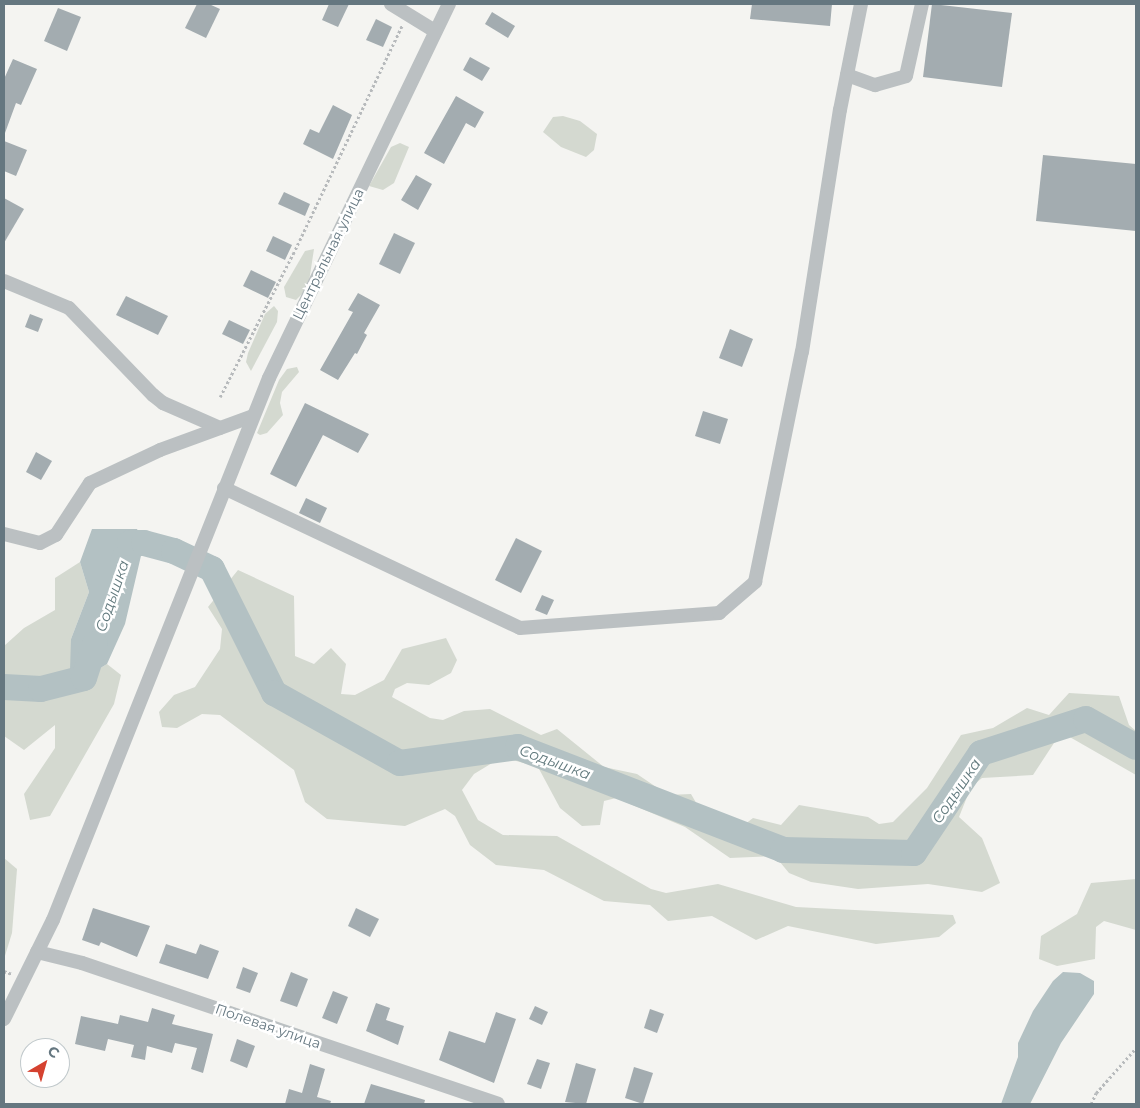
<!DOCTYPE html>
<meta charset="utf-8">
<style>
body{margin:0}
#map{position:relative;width:1140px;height:1108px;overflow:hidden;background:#f4f4f1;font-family:Montserrat,sans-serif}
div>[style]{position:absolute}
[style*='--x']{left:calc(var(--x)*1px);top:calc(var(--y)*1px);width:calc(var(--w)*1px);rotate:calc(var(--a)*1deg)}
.green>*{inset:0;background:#d4d9d0}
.water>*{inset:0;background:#b3c1c3}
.river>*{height:26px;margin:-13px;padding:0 13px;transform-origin:13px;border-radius:13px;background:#b3c1c3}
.building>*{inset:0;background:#a3acb0}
.path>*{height:2.5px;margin-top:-1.25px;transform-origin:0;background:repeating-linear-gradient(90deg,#b7babc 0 2.5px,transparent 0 5px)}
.minor>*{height:14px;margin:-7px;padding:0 7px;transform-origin:7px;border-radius:7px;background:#bbc0c2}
span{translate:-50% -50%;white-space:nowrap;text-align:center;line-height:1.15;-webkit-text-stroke:5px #fff;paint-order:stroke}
.street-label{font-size:14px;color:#657780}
.water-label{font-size:15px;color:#61797d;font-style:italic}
.frame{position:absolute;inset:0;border:5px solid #657780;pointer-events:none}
.north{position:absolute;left:20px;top:1038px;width:50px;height:50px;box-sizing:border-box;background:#fff;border:1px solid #c1c9cc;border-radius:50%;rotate:38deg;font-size:14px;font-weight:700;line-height:20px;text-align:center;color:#657780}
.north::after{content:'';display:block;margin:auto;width:18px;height:22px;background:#d54230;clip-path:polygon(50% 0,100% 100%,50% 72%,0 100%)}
</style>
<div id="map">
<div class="green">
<i style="clip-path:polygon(563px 116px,580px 121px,597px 134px,594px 150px,586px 157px,561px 147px,543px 132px,553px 117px)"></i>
<i style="clip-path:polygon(400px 143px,409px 147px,394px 183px,383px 190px,369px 186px,391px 147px)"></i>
<i style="clip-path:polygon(314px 249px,308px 288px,296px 300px,286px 297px,284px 287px,305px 251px)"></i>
<i style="clip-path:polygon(274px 306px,278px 311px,277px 322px,251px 371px,246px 362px,248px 353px,265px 314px)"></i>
<i style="clip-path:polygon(297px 367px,299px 372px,282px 392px,280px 403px,283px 415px,267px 433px,260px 435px,257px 433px,279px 380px,287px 369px)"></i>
<i style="clip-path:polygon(80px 562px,89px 592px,71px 639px,84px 678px,107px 664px,121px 675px,114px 704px,50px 816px,30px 820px,24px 794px,55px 748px,55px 725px,24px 750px,4px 736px,4px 646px,24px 628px,55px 610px,55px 578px)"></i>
<i style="clip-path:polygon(238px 570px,294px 596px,295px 656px,314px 664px,331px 648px,346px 664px,341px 694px,355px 695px,384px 680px,402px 649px,446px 638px,457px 660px,451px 673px,429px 685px,407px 683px,395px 689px,392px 697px,430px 718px,443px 720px,464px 711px,490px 709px,541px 735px,557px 729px,604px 767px,637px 774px,668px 795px,691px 794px,713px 832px,740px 828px,753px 818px,781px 825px,799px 805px,868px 817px,879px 824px,893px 822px,927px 788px,961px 735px,993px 728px,1027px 708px,1049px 715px,1069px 693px,1119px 696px,1129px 725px,1136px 731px,1136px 775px,1068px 736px,1054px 743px,1033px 775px,982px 778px,971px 787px,959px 817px,982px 838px,1000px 883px,982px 892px,928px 884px,858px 889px,811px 882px,789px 873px,775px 856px,730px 858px,685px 827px,616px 798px,604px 801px,600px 825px,582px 826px,560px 808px,538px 767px,502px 757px,474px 774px,462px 790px,478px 820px,503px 835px,557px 836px,651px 889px,666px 893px,718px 884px,796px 907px,953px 915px,956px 923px,939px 937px,876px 944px,788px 926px,756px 940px,712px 916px,668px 921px,650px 905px,604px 901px,544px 870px,496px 865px,470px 845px,455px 816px,445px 809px,405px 826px,327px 819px,305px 802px,294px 770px,220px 715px,202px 714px,177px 728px,162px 727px,159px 712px,174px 695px,195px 687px,220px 649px,222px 629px,208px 607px)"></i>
<i style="clip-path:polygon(4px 858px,17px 869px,12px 933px,4px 959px)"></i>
<i style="clip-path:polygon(1136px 879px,1136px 930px,1104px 921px,1096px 927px,1095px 959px,1057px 966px,1039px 959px,1041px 936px,1077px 914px,1091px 883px)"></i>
</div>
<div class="water">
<i style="clip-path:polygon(92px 529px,137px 529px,144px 543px,125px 624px,107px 664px,84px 678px,70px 670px,71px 639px,89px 592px,80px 562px)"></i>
<i style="clip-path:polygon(1063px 972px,1080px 973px,1094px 981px,1094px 994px,1061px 1043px,1030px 1104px,1001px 1104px,1018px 1057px,1018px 1043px,1033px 1011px,1053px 981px)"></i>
</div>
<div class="river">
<i style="--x:123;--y:563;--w:21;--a:-71"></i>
<i style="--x:130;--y:543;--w:14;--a:0"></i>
<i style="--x:144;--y:543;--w:31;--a:15"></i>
<i style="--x:174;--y:551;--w:42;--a:25.3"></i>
<i style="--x:212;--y:569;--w:139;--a:63.4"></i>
<i style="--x:274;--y:693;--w:144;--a:29.1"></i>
<i style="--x:400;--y:763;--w:119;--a:-7.7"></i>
<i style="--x:518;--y:747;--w:284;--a:21.2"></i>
<i style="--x:783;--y:850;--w:131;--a:1.3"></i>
<i style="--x:914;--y:853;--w:120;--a:-56.2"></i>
<i style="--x:981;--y:753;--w:110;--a:-17.9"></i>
<i style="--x:1086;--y:719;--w:57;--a:29.2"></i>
<i style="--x:4;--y:687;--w:37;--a:3"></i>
<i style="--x:41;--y:689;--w:44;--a:-14.3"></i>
<i style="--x:84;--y:678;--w:35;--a:-72"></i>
</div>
<div class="building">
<i style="clip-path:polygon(197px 4px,209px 4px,220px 9px,206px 38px,185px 28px)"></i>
<i style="clip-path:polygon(329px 4px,349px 4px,338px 27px,322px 20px)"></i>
<i style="clip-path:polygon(752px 4px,832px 4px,830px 26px,750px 19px)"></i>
<i style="clip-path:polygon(932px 4px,1012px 13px,1002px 87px,923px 77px)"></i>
<i style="clip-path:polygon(58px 8px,81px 17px,67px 51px,44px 41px)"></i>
<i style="clip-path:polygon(492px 12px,515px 26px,508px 38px,485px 24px)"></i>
<i style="clip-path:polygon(376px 19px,392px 27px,383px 47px,366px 40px)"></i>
<i style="clip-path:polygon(470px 57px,490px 68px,482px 81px,463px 70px)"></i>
<i style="clip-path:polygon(13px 59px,37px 69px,21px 105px,16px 103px,5px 133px,4px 79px)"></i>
<i style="clip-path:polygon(456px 96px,484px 112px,475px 128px,466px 123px,444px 164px,424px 153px)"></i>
<i style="clip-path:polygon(333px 105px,352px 115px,333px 159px,303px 144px,310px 129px,319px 133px)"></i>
<i style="clip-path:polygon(4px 141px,27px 150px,16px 176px,4px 171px)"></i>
<i style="clip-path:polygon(1043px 155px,1136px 164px,1136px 231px,1036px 221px)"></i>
<i style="clip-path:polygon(416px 175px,432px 184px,418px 210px,401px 200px)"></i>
<i style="clip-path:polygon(284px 192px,310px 204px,305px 216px,278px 204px)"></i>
<i style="clip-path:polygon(4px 198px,24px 209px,4px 243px)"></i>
<i style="clip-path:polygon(394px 233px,415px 243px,400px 274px,379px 264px)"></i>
<i style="clip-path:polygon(273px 236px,292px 245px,285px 260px,266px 251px)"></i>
<i style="clip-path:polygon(251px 270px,276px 282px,268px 298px,243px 286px)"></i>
<i style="clip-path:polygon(358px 293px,380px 305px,364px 333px,367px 335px,357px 354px,355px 353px,338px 380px,320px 370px,353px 312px,348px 310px)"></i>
<i style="clip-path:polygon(126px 296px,168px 316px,158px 335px,116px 315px)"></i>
<i style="clip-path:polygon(30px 314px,43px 319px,38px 332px,25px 327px)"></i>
<i style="clip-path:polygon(229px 320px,250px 330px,243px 344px,222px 334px)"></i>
<i style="clip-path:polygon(730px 329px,753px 339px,742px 367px,719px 358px)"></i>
<i style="clip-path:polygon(305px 403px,369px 434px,358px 453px,323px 435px,296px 487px,270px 474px)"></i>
<i style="clip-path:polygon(703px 411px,728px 419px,720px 444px,695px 436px)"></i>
<i style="clip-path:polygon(36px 452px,52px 461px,41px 480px,26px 472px)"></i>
<i style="clip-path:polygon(306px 498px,327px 508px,320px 523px,299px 513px)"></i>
<i style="clip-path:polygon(516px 538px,542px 551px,521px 593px,495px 580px)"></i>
<i style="clip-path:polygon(542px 595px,554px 600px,547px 615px,535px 610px)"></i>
<i style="clip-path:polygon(93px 908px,150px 926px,137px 957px,101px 942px,99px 946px,82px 940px)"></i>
<i style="clip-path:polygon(356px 908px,379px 919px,370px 937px,348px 926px)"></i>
<i style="clip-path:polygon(166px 944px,196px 954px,200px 944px,219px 951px,208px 979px,159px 963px)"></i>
<i style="clip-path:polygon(243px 967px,258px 973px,250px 993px,236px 988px)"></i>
<i style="clip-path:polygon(291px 972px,308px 979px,297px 1007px,280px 1001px)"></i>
<i style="clip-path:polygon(333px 991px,348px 997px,337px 1024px,322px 1018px)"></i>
<i style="clip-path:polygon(376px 1003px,390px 1008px,386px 1020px,404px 1026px,398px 1045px,366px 1031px)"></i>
<i style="clip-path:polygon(535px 1006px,548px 1012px,542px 1025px,529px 1019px)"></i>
<i style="clip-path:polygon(152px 1008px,175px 1015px,172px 1024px,213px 1034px,203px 1073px,191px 1069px,197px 1048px,175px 1043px,172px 1053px,147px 1046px,145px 1060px,131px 1057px,134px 1045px,108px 1039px,105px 1051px,75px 1044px,81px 1016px,118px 1024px,120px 1015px,148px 1022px)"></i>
<i style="clip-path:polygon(650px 1009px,664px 1014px,657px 1033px,644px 1028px)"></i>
<i style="clip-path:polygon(496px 1012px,516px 1019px,494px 1083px,439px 1060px,449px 1031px,485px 1043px)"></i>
<i style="clip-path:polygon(237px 1039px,255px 1046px,247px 1068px,230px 1061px)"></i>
<i style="clip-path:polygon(537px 1059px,550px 1063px,541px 1089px,527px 1084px)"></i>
<i style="clip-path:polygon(576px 1063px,596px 1069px,586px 1104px,565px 1102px)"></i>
<i style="clip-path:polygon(310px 1064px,325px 1069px,317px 1097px,331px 1101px,330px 1104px,285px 1104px,289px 1089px,302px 1093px)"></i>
<i style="clip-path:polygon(634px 1067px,653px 1073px,643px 1104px,625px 1098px)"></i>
<i style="clip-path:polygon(371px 1084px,425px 1100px,424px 1104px,364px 1104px)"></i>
</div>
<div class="path">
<i style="--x:220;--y:397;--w:161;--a:-63"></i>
<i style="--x:293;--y:254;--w:254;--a:-64.5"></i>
<i style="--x:4;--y:971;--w:9;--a:21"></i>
<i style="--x:1091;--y:1104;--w:12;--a:-66"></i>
<i style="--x:1096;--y:1093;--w:60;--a:-48.4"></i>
</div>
<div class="minor">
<i style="--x:391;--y:4;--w:52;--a:31.5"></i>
<i style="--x:847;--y:75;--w:30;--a:20"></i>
<i style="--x:875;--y:85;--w:32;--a:-16"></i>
<i style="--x:906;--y:76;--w:74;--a:-77.5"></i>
<i style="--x:4;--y:281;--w:70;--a:22.6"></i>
<i style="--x:69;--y:308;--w:121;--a:46"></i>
<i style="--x:153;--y:395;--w:13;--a:39"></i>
<i style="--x:163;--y:403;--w:62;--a:23.7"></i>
<i style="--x:224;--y:488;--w:327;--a:25.3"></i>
<i style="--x:520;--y:628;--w:200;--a:-4.3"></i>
<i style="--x:719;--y:613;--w:48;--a:-40.7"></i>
<i style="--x:755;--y:582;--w:235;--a:-78.5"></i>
<i style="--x:802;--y:352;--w:245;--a:-81.1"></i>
<i style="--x:840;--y:110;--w:108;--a:-78.8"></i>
<i style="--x:4;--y:534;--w:37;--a:14"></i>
<i style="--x:40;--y:543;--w:18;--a:-27"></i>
<i style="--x:56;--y:535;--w:62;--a:-56.8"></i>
<i style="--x:90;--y:483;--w:77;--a:-25.2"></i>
<i style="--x:160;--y:450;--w:99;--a:-20.1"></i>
<i style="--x:37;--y:952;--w:46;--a:13.7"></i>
<i style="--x:82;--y:963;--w:439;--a:18.7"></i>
<i style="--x:4;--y:1019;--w:110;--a:-63.7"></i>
<i style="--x:53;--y:920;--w:583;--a:-68.27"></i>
<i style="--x:269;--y:378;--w:415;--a:-64.3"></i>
</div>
<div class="street-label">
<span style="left:328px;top:254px;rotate:-64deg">Центральная улица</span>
<span style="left:268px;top:1026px;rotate:19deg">Полевая улица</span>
</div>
<div class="water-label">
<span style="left:112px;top:596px;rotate:-71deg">Содышка</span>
<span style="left:555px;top:762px;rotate:20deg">Содышка</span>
<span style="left:956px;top:791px;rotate:-56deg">Содышка</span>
</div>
<div class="frame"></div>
<div class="north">С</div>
</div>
